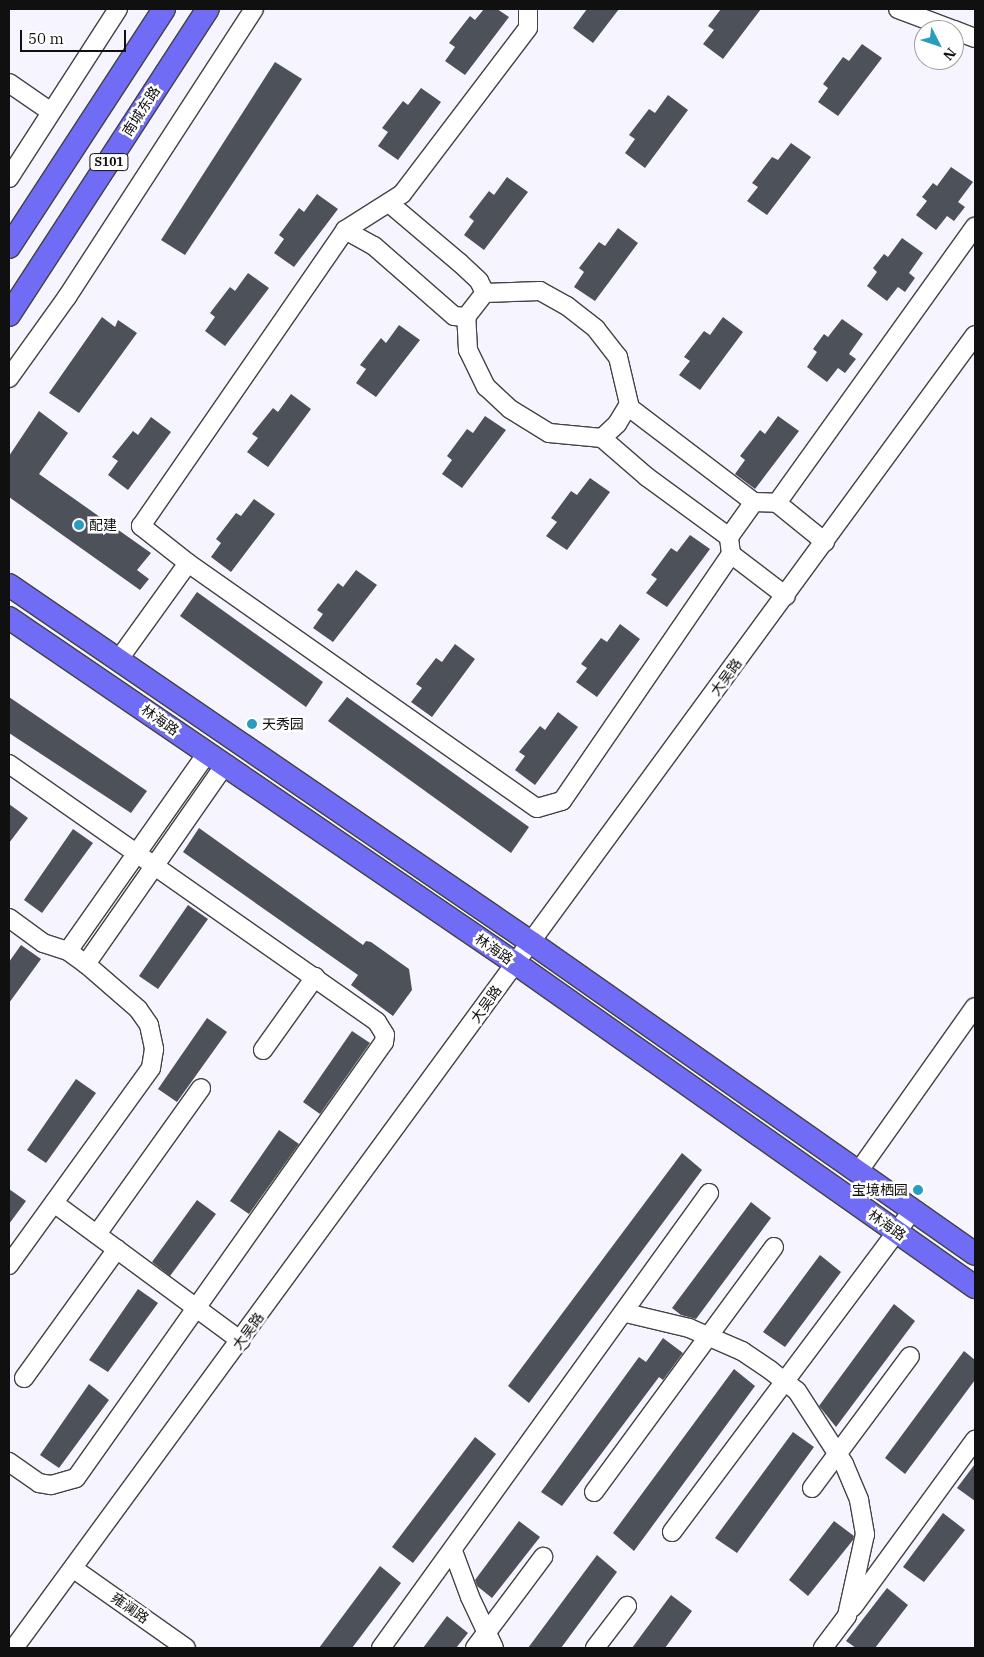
<!DOCTYPE html>
<meta charset="utf-8">
<style>
body{margin:0}
#map{position:relative;width:984px;height:1657px;overflow:hidden;background:#f5f4ff;font-family:"IBM Plex Serif","Noto Sans SC",serif}
div>[style]{position:absolute}
[style*='--x']{left:calc(var(--x)*1px);top:calc(var(--y)*1px);width:calc(var(--w)*1px);rotate:calc(var(--a)*1deg)}
.building>*{inset:0;background:#4d5159}
.roads{filter:drop-shadow(1px 0 #434343) drop-shadow(-1px 0 #434343) drop-shadow(0 1px #434343) drop-shadow(0 -1px #434343)}
.minor>*{height:18px;margin:-9px;padding:0 9px;transform-origin:9px;border-radius:9px;background:#fff}
.major>*{height:22px;margin:-11px;padding:0 11px;transform-origin:11px;border-radius:11px;background:#716cf6}
.dots>*{width:14px;height:14px;translate:-50% -50%;box-sizing:border-box;border:2px solid #fff;border-radius:50%}
span{translate:-50% -50%;white-space:nowrap;text-align:center;line-height:1.15;-webkit-text-stroke:5px #fff;paint-order:stroke}
.shield-label span{padding:1px 4px;background:#fff;border:1px solid;border-radius:4px;-webkit-text-stroke-width:0}
.shield-label{font-size:12px;color:#101010;font-weight:700}
.street-label{font-size:14px;color:#101010}
.poi-label{font-size:14px;color:#101010}
.left{translate:0 -50%;text-align:left}
.right{translate:-100% -50%;text-align:right}
.frame{position:absolute;inset:0;border:10px solid #101010;pointer-events:none}
.north{position:absolute;left:914px;top:20px;width:50px;height:50px;box-sizing:border-box;background:#fff;border:1px solid #9f9f9f;border-radius:50%;rotate:131deg;font-size:14px;font-weight:700;line-height:20px;text-align:center;color:#101010}
.north::after{content:'';display:block;margin:auto;width:18px;height:22px;background:#299dc0;clip-path:polygon(50% 0,100% 100%,50% 72%,0 100%)}
.scale{position:absolute;left:20px;top:30px;width:106px;height:22px;box-sizing:border-box;border:2px solid #101010;border-top:0;padding-left:6px;font-size:15px;line-height:18px;white-space:nowrap;color:#101010;-webkit-text-stroke:4px #fff;paint-order:stroke}
</style>
<div id="map">
<div class="building">
<i style="clip-path:polygon(484px 9px,497px 9px,509px 17px,465px 75px,445px 61px,455px 47px,449px 43px,470px 16px,475px 20px)"></i>
<i style="clip-path:polygon(587px 9px,619px 9px,593px 43px,573px 28px)"></i>
<i style="clip-path:polygon(721px 9px,761px 9px,723px 59px,703px 44px,714px 30px,708px 26px)"></i>
<i style="clip-path:polygon(862px 44px,882px 58px,838px 116px,818px 102px,828px 88px,823px 84px,843px 57px,849px 61px)"></i>
<i style="clip-path:polygon(275px 62px,302px 79px,185px 255px,161px 240px)"></i>
<i style="clip-path:polygon(421px 88px,441px 102px,398px 160px,378px 146px,388px 132px,382px 128px,403px 101px,408px 105px)"></i>
<i style="clip-path:polygon(668px 95px,688px 110px,645px 168px,625px 153px,635px 139px,629px 135px,649px 109px,655px 113px)"></i>
<i style="clip-path:polygon(791px 143px,811px 157px,767px 215px,747px 201px,758px 187px,752px 183px,772px 157px,778px 160px)"></i>
<i style="clip-path:polygon(951px 167px,973px 182px,958px 202px,965px 207px,954px 221px,947px 216px,936px 230px,916px 215px,927px 201px,922px 197px,933px 183px,937px 186px)"></i>
<i style="clip-path:polygon(507px 177px,528px 192px,484px 250px,464px 235px,474px 221px,469px 217px,489px 191px,494px 195px)"></i>
<i style="clip-path:polygon(317px 194px,338px 209px,294px 267px,274px 253px,284px 239px,279px 235px,299px 208px,304px 212px)"></i>
<i style="clip-path:polygon(618px 228px,638px 243px,595px 301px,574px 287px,584px 272px,579px 268px,599px 242px,605px 246px)"></i>
<i style="clip-path:polygon(902px 238px,923px 253px,909px 273px,915px 278px,905px 292px,898px 287px,887px 301px,867px 286px,877px 272px,873px 268px,884px 254px,888px 257px)"></i>
<i style="clip-path:polygon(248px 273px,269px 288px,225px 346px,205px 331px,215px 317px,210px 313px,230px 287px,235px 291px)"></i>
<i style="clip-path:polygon(102px 317px,115px 327px,118px 320px,137px 333px,79px 413px,49px 393px)"></i>
<i style="clip-path:polygon(723px 317px,743px 332px,700px 390px,679px 375px,690px 361px,684px 357px,704px 331px,710px 335px)"></i>
<i style="clip-path:polygon(842px 319px,863px 334px,849px 354px,856px 359px,845px 373px,838px 368px,827px 382px,807px 367px,817px 352px,813px 349px,824px 334px,828px 337px)"></i>
<i style="clip-path:polygon(399px 325px,420px 340px,376px 397px,356px 383px,366px 369px,360px 365px,381px 338px,386px 343px)"></i>
<i style="clip-path:polygon(291px 394px,311px 409px,268px 467px,247px 452px,258px 438px,252px 434px,273px 408px,278px 412px)"></i>
<i style="clip-path:polygon(39px 411px,68px 433px,39px 474px,151px 553px,137px 570px,149px 579px,140px 590px,9px 497px,9px 456px)"></i>
<i style="clip-path:polygon(485px 416px,506px 430px,462px 488px,442px 474px,452px 460px,447px 456px,467px 429px,473px 433px)"></i>
<i style="clip-path:polygon(778px 416px,799px 431px,755px 489px,735px 474px,745px 460px,740px 456px,760px 430px,765px 434px)"></i>
<i style="clip-path:polygon(151px 417px,171px 432px,128px 490px,108px 475px,118px 461px,112px 457px,133px 431px,138px 435px)"></i>
<i style="clip-path:polygon(590px 478px,610px 492px,567px 550px,546px 536px,557px 522px,551px 518px,571px 491px,577px 495px)"></i>
<i style="clip-path:polygon(254px 499px,275px 514px,231px 572px,211px 557px,221px 543px,216px 539px,236px 513px,241px 516px)"></i>
<i style="clip-path:polygon(690px 535px,710px 549px,667px 607px,646px 593px,657px 579px,651px 575px,671px 548px,677px 552px)"></i>
<i style="clip-path:polygon(356px 570px,377px 585px,333px 642px,313px 628px,323px 614px,317px 610px,338px 583px,343px 587px)"></i>
<i style="clip-path:polygon(197px 592px,323px 682px,306px 707px,180px 616px)"></i>
<i style="clip-path:polygon(620px 624px,640px 639px,597px 697px,576px 682px,587px 668px,581px 664px,601px 638px,607px 642px)"></i>
<i style="clip-path:polygon(455px 644px,475px 659px,432px 717px,411px 702px,422px 688px,416px 684px,436px 658px,442px 662px)"></i>
<i style="clip-path:polygon(9px 697px,147px 791px,131px 813px,9px 733px)"></i>
<i style="clip-path:polygon(347px 697px,529px 827px,511px 853px,328px 721px)"></i>
<i style="clip-path:polygon(558px 712px,578px 727px,535px 785px,515px 770px,525px 756px,519px 752px,540px 726px,545px 730px)"></i>
<i style="clip-path:polygon(9px 804px,28px 818px,9px 843px)"></i>
<i style="clip-path:polygon(199px 828px,363px 945px,366px 941px,371px 942px,409px 969px,412px 990px,393px 1016px,351px 985px,358px 975px,183px 852px)"></i>
<i style="clip-path:polygon(73px 829px,93px 843px,42px 913px,24px 900px)"></i>
<i style="clip-path:polygon(188px 905px,208px 919px,158px 989px,139px 976px)"></i>
<i style="clip-path:polygon(21px 945px,41px 959px,9px 1003px,9px 962px)"></i>
<i style="clip-path:polygon(207px 1018px,227px 1032px,177px 1102px,158px 1089px)"></i>
<i style="clip-path:polygon(352px 1031px,370px 1043px,320px 1114px,303px 1102px)"></i>
<i style="clip-path:polygon(76px 1079px,96px 1093px,46px 1163px,27px 1150px)"></i>
<i style="clip-path:polygon(279px 1130px,299px 1144px,249px 1214px,230px 1201px)"></i>
<i style="clip-path:polygon(682px 1153px,702px 1170px,529px 1403px,508px 1386px)"></i>
<i style="clip-path:polygon(9px 1189px,26px 1201px,9px 1224px)"></i>
<i style="clip-path:polygon(197px 1200px,216px 1214px,170px 1276px,152px 1262px)"></i>
<i style="clip-path:polygon(751px 1202px,771px 1218px,696px 1319px,681px 1315px,672px 1308px)"></i>
<i style="clip-path:polygon(820px 1255px,841px 1272px,785px 1347px,763px 1332px)"></i>
<i style="clip-path:polygon(138px 1289px,158px 1303px,108px 1372px,89px 1360px)"></i>
<i style="clip-path:polygon(894px 1304px,915px 1321px,836px 1427px,819px 1406px)"></i>
<i style="clip-path:polygon(663px 1338px,683px 1353px,663px 1380px,659px 1377px,562px 1506px,541px 1492px,639px 1357px,646px 1362px)"></i>
<i style="clip-path:polygon(964px 1351px,975px 1360px,975px 1380px,905px 1474px,885px 1458px)"></i>
<i style="clip-path:polygon(734px 1369px,755px 1386px,634px 1551px,613px 1533px)"></i>
<i style="clip-path:polygon(89px 1384px,109px 1400px,59px 1468px,40px 1455px)"></i>
<i style="clip-path:polygon(793px 1432px,814px 1447px,737px 1553px,715px 1538px)"></i>
<i style="clip-path:polygon(475px 1437px,496px 1454px,413px 1563px,392px 1547px)"></i>
<i style="clip-path:polygon(975px 1464px,975px 1501px,957px 1488px)"></i>
<i style="clip-path:polygon(943px 1513px,965px 1530px,924px 1582px,903px 1567px)"></i>
<i style="clip-path:polygon(519px 1521px,540px 1537px,492px 1598px,477px 1586px,475px 1580px)"></i>
<i style="clip-path:polygon(834px 1521px,854px 1536px,853px 1540px,808px 1596px,789px 1580px)"></i>
<i style="clip-path:polygon(597px 1555px,617px 1572px,561px 1648px,528px 1648px)"></i>
<i style="clip-path:polygon(380px 1566px,401px 1583px,352px 1648px,319px 1648px)"></i>
<i style="clip-path:polygon(887px 1588px,908px 1605px,875px 1648px,856px 1648px,846px 1641px)"></i>
<i style="clip-path:polygon(671px 1595px,692px 1611px,665px 1648px,632px 1648px)"></i>
<i style="clip-path:polygon(447px 1616px,468px 1633px,456px 1648px,423px 1648px)"></i>
</div>
<div class="roads">
<div class="minor">
<i style="--x:898;--y:9;--w:60;--a:20.6"></i>
<i style="--x:954;--y:30;--w:22;--a:21"></i>
<i style="--x:9;--y:83;--w:51;--a:34.6"></i>
<i style="--x:9;--y:178;--w:201;--a:-57.2"></i>
<i style="--x:389;--y:203;--w:93;--a:40.2"></i>
<i style="--x:460;--y:263;--w:26;--a:43"></i>
<i style="--x:479;--y:281;--w:13;--a:63"></i>
<i style="--x:345;--y:230;--w:33;--a:29"></i>
<i style="--x:374;--y:246;--w:106;--a:41.2"></i>
<i style="--x:454;--y:316;--w:12;--a:5"></i>
<i style="--x:9;--y:378;--w:100;--a:-54.4"></i>
<i style="--x:67;--y:297;--w:343;--a:-57"></i>
<i style="--x:602;--y:438;--w:21;--a:-43"></i>
<i style="--x:617;--y:424;--w:23;--a:-59"></i>
<i style="--x:729;--y:537;--w:43;--a:-54.5"></i>
<i style="--x:825;--y:542;--w:62;--a:-140.9"></i>
<i style="--x:777;--y:503;--w:340;--a:-54.4"></i>
<i style="--x:731;--y:554;--w:17;--a:-97"></i>
<i style="--x:729;--y:537;--w:102;--a:-143.8"></i>
<i style="--x:647;--y:477;--w:60;--a:-139.1"></i>
<i style="--x:602;--y:438;--w:53;--a:-174.6"></i>
<i style="--x:549;--y:433;--w:46;--a:-148.4"></i>
<i style="--x:510;--y:409;--w:33;--a:-137"></i>
<i style="--x:486;--y:387;--w:41;--a:-115.9"></i>
<i style="--x:468;--y:350;--w:33;--a:-93"></i>
<i style="--x:466;--y:317;--w:31;--a:-52"></i>
<i style="--x:485;--y:293;--w:55;--a:-2.1"></i>
<i style="--x:540;--y:291;--w:31;--a:29"></i>
<i style="--x:567;--y:306;--w:37;--a:38"></i>
<i style="--x:596;--y:329;--w:36;--a:52"></i>
<i style="--x:618;--y:357;--w:52;--a:76.8"></i>
<i style="--x:630;--y:408;--w:156;--a:37.2"></i>
<i style="--x:754;--y:502;--w:23;--a:2"></i>
<i style="--x:188;--y:563;--w:426;--a:35.1"></i>
<i style="--x:537;--y:808;--w:26;--a:-16"></i>
<i style="--x:562;--y:801;--w:299;--a:-55.6"></i>
<i style="--x:731;--y:554;--w:69;--a:37.4"></i>
<i style="--x:119;--y:659;--w:118;--a:-54.3"></i>
<i style="--x:188;--y:563;--w:60;--a:-141.8"></i>
<i style="--x:141;--y:526;--w:359;--a:-55.4"></i>
<i style="--x:345;--y:230;--w:67;--a:-32.3"></i>
<i style="--x:402;--y:194;--w:208;--a:-52.8"></i>
<i style="--x:528;--y:28;--w:19;--a:-90"></i>
<i style="--x:9;--y:764;--w:449;--a:35"></i>
<i style="--x:377;--y:1022;--w:15;--a:58"></i>
<i style="--x:385;--y:1035;--w:7;--a:98"></i>
<i style="--x:384;--y:1042;--w:534;--a:125.24"></i>
<i style="--x:76;--y:1478;--w:26;--a:164"></i>
<i style="--x:51;--y:1485;--w:12;--a:-171"></i>
<i style="--x:39;--y:1483;--w:37;--a:-145"></i>
<i style="--x:9;--y:918;--w:42;--a:36.3"></i>
<i style="--x:43;--y:943;--w:26;--a:18"></i>
<i style="--x:68;--y:951;--w:22;--a:36"></i>
<i style="--x:86;--y:964;--w:69;--a:40.9"></i>
<i style="--x:138;--y:1009;--w:19;--a:55"></i>
<i style="--x:149;--y:1025;--w:25;--a:78"></i>
<i style="--x:154;--y:1049;--w:19;--a:99"></i>
<i style="--x:151;--y:1068;--w:243;--a:125.8"></i>
<i style="--x:68;--y:951;--w:242;--a:-54.9"></i>
<i style="--x:86;--y:964;--w:243;--a:-55.1"></i>
<i style="--x:263;--y:1050;--w:90;--a:-54.5"></i>
<i style="--x:858;--y:1172;--w:202;--a:-54.7"></i>
<i style="--x:54;--y:1203;--w:232;--a:36.4"></i>
<i style="--x:97;--y:1234;--w:179;--a:-54.5"></i>
<i style="--x:626;--y:1313;--w:65;--a:13.4"></i>
<i style="--x:689;--y:1328;--w:58;--a:23.5"></i>
<i style="--x:742;--y:1351;--w:34;--a:34"></i>
<i style="--x:770;--y:1370;--w:34;--a:38"></i>
<i style="--x:797;--y:1391;--w:87;--a:57.2"></i>
<i style="--x:844;--y:1464;--w:39;--a:67"></i>
<i style="--x:859;--y:1500;--w:35;--a:80"></i>
<i style="--x:865;--y:1534;--w:84;--a:102.4"></i>
<i style="--x:847;--y:1616;--w:40;--a:127"></i>
<i style="--x:24;--y:1378;--w:159;--a:-54.2"></i>
<i style="--x:812;--y:1488;--w:164;--a:-53.4"></i>
<i style="--x:594;--y:1492;--w:304;--a:-53.7"></i>
<i style="--x:672;--y:1532;--w:402;--a:-53.2"></i>
<i style="--x:453;--y:1551;--w:49;--a:69.7"></i>
<i style="--x:470;--y:1597;--w:56;--a:64.8"></i>
<i style="--x:74;--y:1569;--w:137;--a:35.2"></i>
<i style="--x:853;--y:1607;--w:207;--a:-53.9"></i>
<i style="--x:14;--y:1648;--w:1627;--a:-53.8"></i>
<i style="--x:381;--y:1648;--w:561;--a:-54.21"></i>
<i style="--x:475;--y:1648;--w:114;--a:-53.2"></i>
<i style="--x:595;--y:1648;--w:53;--a:-52.7"></i>
</div>
<div class="major">
<i style="--x:9;--y:247;--w:284;--a:-56.9"></i>
<i style="--x:9;--y:315;--w:365;--a:-57"></i>
<i style="--x:9;--y:585;--w:634;--a:34.39"></i>
<i style="--x:532;--y:943;--w:541;--a:35.07"></i>
<i style="--x:9;--y:618;--w:612;--a:34.29"></i>
<i style="--x:515;--y:963;--w:563;--a:35.16"></i>
</div>
</div>
<div class="dots">
<i style="left:79px;top:525px;background:#299dc0"></i>
<i style="left:252px;top:724px;background:#299dc0"></i>
<i style="left:918px;top:1190px;background:#299dc0"></i>
</div>
<div class="shield-label">
<span style="left:109px;top:162px">S101</span>
</div>
<div class="street-label">
<span style="left:141px;top:111px;rotate:-57deg">南城东路</span>
<span style="left:726px;top:677px;rotate:-54deg">大吴路</span>
<span style="left:160px;top:720px;rotate:35deg">林海路</span>
<span style="left:494px;top:949px;rotate:34deg">林海路</span>
<span style="left:486px;top:1004px;rotate:-54deg">大吴路</span>
<span style="left:887px;top:1225px;rotate:35deg">林海路</span>
<span style="left:248px;top:1331px;rotate:-54deg">大吴路</span>
<span style="left:130px;top:1608px;rotate:35deg">雍澜路</span>
</div>
<div class="poi-label">
<span class="left" style="left:89px;top:525px">配建</span>
<span class="left" style="left:262px;top:724px">天秀园</span>
<span class="right" style="left:908px;top:1190px">宝境栖园</span>
</div>
<div class="frame"></div>
<div class="north">N</div>
<div class="scale">50 m</div>
</div>
